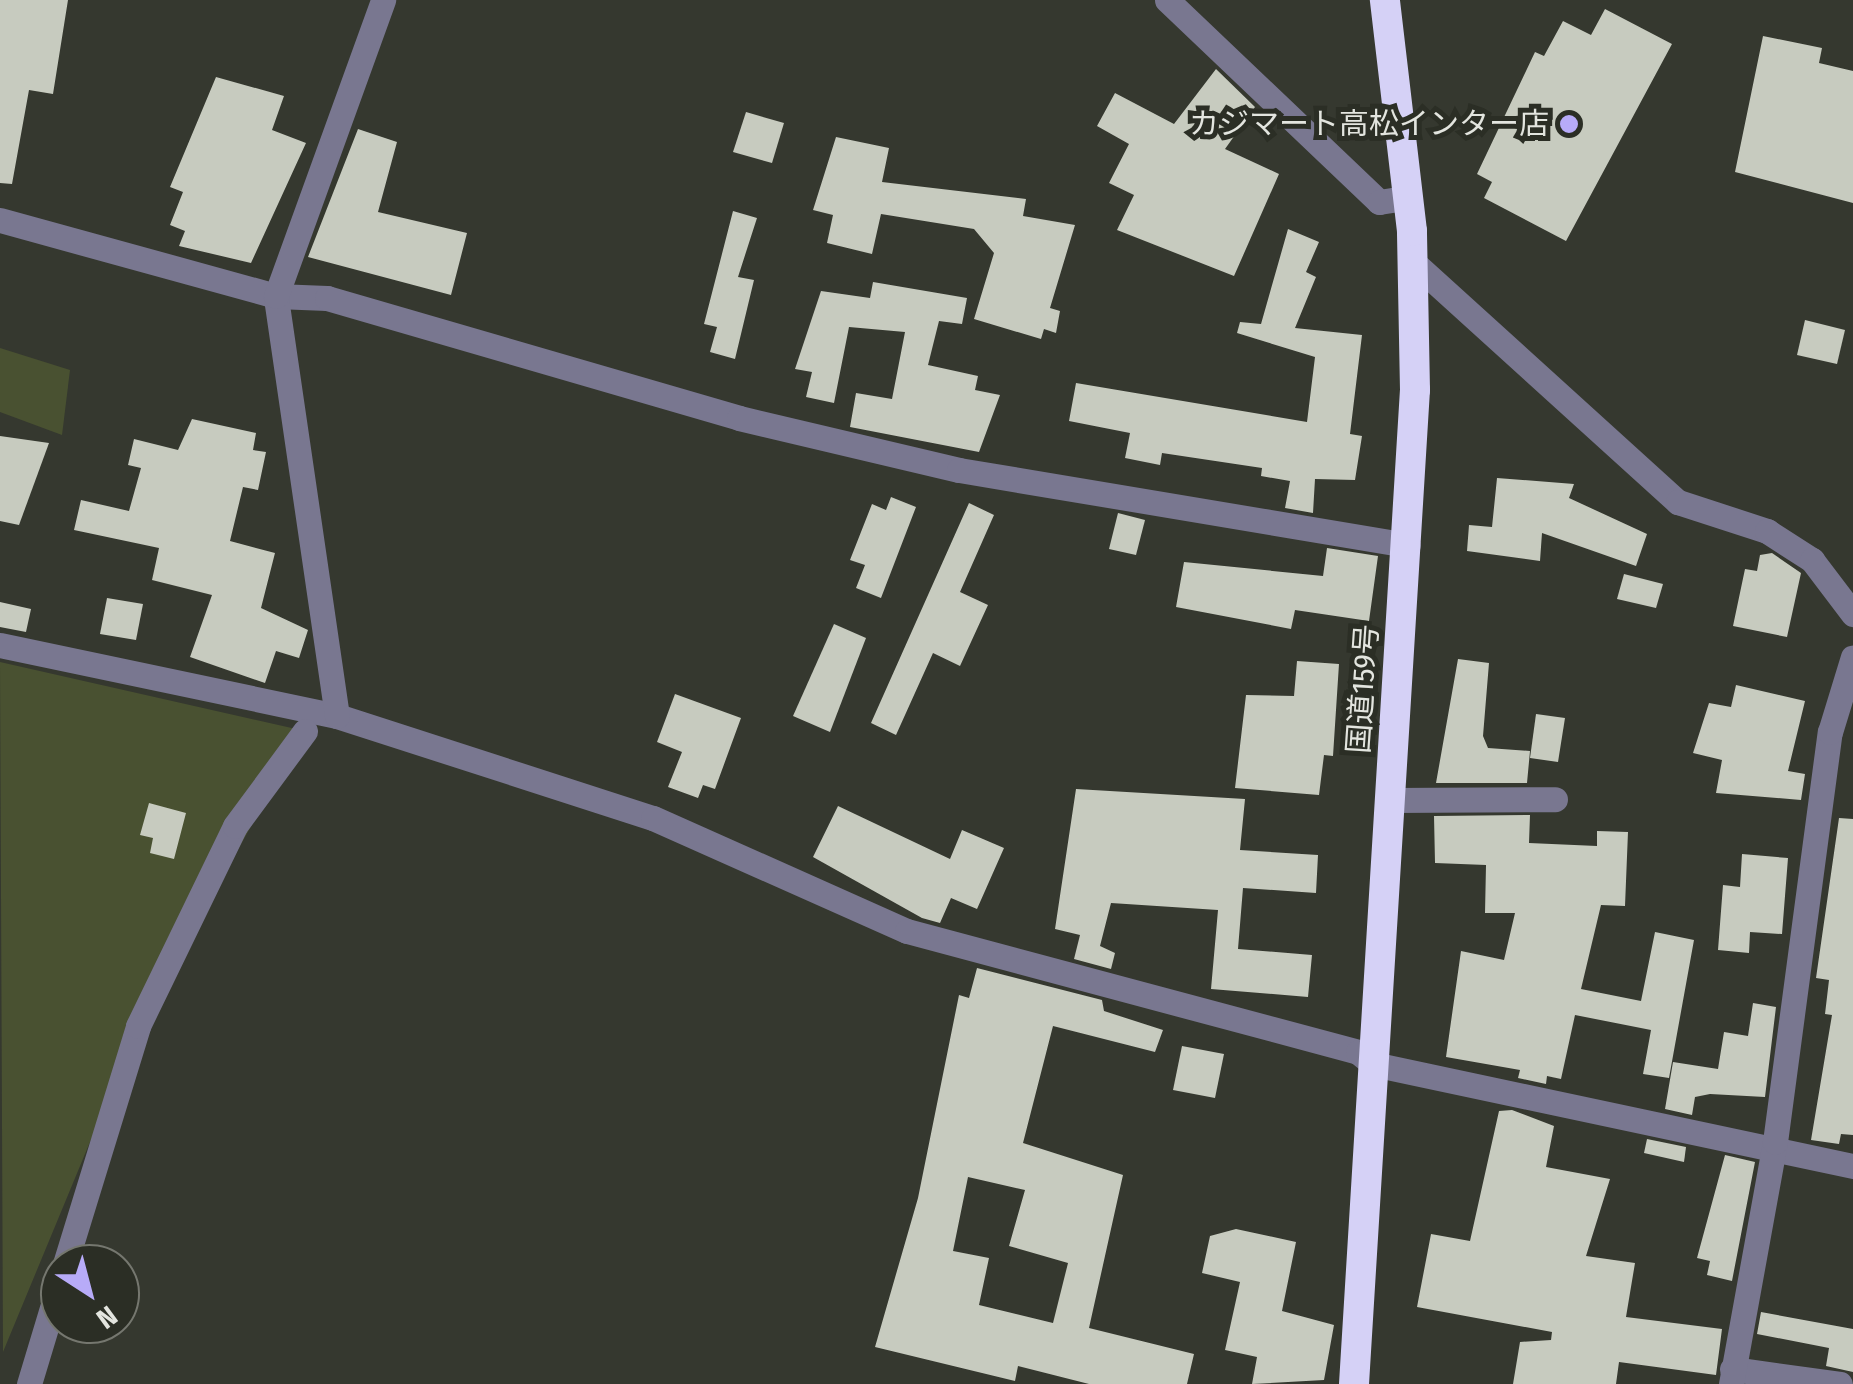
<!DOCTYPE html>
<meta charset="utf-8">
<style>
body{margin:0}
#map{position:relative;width:1853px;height:1384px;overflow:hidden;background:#35382f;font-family:"Fira Sans Condensed","Noto Sans JP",sans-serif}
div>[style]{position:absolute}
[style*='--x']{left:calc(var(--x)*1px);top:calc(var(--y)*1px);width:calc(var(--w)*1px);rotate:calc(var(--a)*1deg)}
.green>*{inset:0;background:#495131}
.building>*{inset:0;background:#c7cbbf}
.minor>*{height:25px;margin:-12.5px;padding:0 12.5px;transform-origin:12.5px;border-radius:12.5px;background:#797790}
.highway>*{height:30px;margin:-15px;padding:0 15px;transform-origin:15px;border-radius:15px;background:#d5d1f6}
.dots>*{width:28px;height:28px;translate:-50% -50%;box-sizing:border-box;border:5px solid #2b2e25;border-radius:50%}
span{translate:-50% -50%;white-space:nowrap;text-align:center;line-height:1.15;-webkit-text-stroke:10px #2b2e25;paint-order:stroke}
.poi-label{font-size:30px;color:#e3e5df}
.right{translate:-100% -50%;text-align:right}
.street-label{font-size:30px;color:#e3e5df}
.north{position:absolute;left:40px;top:1244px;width:100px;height:100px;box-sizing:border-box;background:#2b2e25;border:2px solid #75776f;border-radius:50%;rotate:144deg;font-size:28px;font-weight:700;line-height:40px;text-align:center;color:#e3e5df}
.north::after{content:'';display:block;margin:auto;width:35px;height:45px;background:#b7abf8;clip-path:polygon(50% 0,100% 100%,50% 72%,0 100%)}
</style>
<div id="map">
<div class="green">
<i style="clip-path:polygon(0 348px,70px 370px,62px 435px,0 412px)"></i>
<i style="clip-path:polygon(0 662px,305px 731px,138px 1026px,3px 1352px)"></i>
</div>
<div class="building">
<i style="clip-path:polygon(0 0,68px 0,53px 94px,29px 90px,12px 184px,0 183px)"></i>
<i style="clip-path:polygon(1605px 9px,1672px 44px,1566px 241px,1484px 198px,1492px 182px,1477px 174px,1535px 52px,1544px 56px,1563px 21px,1591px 35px)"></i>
<i style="clip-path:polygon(1763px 36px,1822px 48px,1819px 63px,1853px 71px,1853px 203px,1735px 172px)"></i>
<i style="clip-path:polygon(1216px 69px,1255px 107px,1225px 149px,1279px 174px,1234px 276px,1117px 230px,1134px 195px,1109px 183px,1129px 144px,1097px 126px,1115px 93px,1174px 124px)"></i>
<i style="clip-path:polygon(216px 77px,284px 96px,272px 130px,306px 143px,251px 263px,179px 246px,185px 231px,170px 225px,183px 192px,170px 187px)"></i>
<i style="clip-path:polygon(746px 112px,784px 123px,772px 163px,733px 152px)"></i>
<i style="clip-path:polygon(358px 129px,397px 142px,378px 212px,467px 233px,451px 295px,308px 257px)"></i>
<i style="clip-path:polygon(836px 137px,889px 148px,882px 182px,1026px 199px,1023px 216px,1075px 225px,1050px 308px,1060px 311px,1056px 333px,1044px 329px,1041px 339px,974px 319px,994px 253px,974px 229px,881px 214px,872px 254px,827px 243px,833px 215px,813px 210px)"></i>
<i style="clip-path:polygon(733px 211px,757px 218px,738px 277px,754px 280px,735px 359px,710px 352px,717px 327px,704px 324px)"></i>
<i style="clip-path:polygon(1288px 229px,1319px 242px,1306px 272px,1316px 277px,1295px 328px,1362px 335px,1350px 434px,1362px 436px,1355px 480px,1315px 479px,1313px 513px,1285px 508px,1290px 481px,1261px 476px,1262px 468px,1162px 453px,1160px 465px,1125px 458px,1130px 433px,1069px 421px,1076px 383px,1307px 422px,1315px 357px,1237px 333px,1240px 322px,1261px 324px)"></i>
<i style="clip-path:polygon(873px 282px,967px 298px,962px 324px,939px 321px,928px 365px,978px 376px,975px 390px,1000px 395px,979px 452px,850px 427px,856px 393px,892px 399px,905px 332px,849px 327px,834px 403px,806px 397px,812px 372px,795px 369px,821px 291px,870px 298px)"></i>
<i style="clip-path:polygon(1805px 320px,1845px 330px,1837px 364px,1797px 355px)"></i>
<i style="clip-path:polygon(192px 419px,256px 433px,253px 450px,266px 452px,258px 490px,243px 487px,230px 541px,275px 553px,261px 608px,308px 630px,299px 658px,276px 651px,265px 683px,190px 657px,212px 595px,152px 580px,159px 548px,74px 530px,81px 500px,129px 511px,141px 468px,128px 465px,134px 439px,178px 450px)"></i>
<i style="clip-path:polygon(0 436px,49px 443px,19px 525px,0 521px)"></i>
<i style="clip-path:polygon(1497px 478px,1574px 484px,1569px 498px,1647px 534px,1636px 566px,1542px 533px,1540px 561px,1467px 551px,1469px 525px,1492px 527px)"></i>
<i style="clip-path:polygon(891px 497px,916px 507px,881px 598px,856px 588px,865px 565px,850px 560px,872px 504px,886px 510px)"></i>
<i style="clip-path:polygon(969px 503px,994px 515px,960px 592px,988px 605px,960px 666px,933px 653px,896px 735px,871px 723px)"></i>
<i style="clip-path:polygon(1118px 513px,1145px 520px,1136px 555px,1109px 549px)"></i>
<i style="clip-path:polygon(1327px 548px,1378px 556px,1369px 621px,1295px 610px,1291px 629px,1176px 607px,1184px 562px,1323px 576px)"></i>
<i style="clip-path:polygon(1772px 553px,1801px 573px,1787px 637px,1733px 626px,1745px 569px,1757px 571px,1760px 555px)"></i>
<i style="clip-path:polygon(1624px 574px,1663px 584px,1656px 608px,1617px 599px)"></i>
<i style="clip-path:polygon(107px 598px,143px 604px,136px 640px,100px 634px)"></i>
<i style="clip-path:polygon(0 602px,31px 609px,26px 632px,0 627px)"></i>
<i style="clip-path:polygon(834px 624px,866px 638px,830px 732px,793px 716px)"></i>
<i style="clip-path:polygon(1458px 659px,1489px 663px,1483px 736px,1488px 748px,1530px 751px,1527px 783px,1436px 783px)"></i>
<i style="clip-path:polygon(1297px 661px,1339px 664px,1333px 756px,1324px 755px,1319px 795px,1235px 788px,1246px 695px,1294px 696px)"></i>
<i style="clip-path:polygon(1736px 685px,1805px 701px,1788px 771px,1805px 774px,1801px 800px,1716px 793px,1722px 760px,1693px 753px,1709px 703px,1731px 707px)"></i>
<i style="clip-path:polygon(675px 694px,741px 718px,715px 789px,703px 785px,698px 798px,668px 787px,682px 752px,657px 742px)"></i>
<i style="clip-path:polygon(1536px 714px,1565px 718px,1558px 762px,1530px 758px)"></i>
<i style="clip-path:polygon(1076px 789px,1245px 799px,1240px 850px,1318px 855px,1316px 893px,1243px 888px,1238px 949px,1312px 955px,1308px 997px,1211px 989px,1218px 910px,1111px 903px,1100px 946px,1115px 953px,1111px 969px,1074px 959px,1080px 935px,1055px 929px)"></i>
<i style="clip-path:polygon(149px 803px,186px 813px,174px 859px,150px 853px,153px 838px,140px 835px)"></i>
<i style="clip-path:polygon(838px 806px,950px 859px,962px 830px,1004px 848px,977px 909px,951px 898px,940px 923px,922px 918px,813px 857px)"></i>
<i style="clip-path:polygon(1530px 815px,1529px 843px,1597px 846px,1597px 831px,1628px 832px,1625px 906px,1601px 905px,1581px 989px,1641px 1001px,1655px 932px,1694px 940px,1669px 1078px,1643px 1074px,1651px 1030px,1575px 1015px,1561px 1079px,1547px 1076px,1546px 1084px,1518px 1078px,1520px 1070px,1446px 1057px,1461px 951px,1504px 960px,1515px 913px,1485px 913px,1486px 865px,1435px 863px,1434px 816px)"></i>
<i style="clip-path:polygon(1839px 818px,1853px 819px,1853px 1135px,1841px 1134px,1839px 1144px,1811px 1140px,1832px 1015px,1825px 1014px,1829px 980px,1816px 978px)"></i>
<i style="clip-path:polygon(1742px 854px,1788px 858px,1782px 934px,1750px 932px,1749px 953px,1718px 950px,1723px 885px,1740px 887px)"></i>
<i style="clip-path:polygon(evenodd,977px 968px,1102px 1000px,1104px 1011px,1163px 1030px,1155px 1052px,1053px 1026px,1023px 1143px,1123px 1175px,1089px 1328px,1194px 1354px,1187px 1384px,1089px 1384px,1018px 1366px,1015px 1381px,875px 1347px,918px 1198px,959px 995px,969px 998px,977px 968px,968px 1177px,1025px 1190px,1009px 1246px,1068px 1263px,1053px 1323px,979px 1305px,989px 1258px,953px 1251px,968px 1177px)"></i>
<i style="clip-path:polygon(1753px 1003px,1776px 1007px,1765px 1097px,1710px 1094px,1695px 1097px,1692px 1115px,1665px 1109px,1673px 1062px,1718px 1069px,1724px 1032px,1748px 1036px)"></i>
<i style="clip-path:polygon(1182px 1046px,1224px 1054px,1215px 1098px,1173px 1090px)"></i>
<i style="clip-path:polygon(1512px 1110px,1554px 1126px,1546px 1167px,1610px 1179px,1586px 1256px,1635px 1263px,1626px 1317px,1722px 1329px,1716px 1375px,1619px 1362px,1616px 1384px,1513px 1384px,1520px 1342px,1551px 1340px,1552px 1332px,1417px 1307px,1431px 1234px,1470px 1241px,1499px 1111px)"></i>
<i style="clip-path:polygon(1647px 1139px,1686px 1147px,1684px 1162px,1644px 1153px)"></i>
<i style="clip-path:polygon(1725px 1155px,1755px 1162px,1732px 1281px,1707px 1275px,1710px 1261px,1697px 1258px)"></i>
<i style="clip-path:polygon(1236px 1229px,1296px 1242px,1282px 1311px,1334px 1325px,1324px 1380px,1252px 1384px,1257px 1357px,1225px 1350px,1240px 1282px,1202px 1273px,1210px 1236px)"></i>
<i style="clip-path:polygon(1761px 1312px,1853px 1329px,1853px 1372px,1826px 1366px,1829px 1348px,1757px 1334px)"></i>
</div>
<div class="minor">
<i style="--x:1167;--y:0;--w:293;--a:43.6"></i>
<i style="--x:1379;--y:202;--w:30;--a:-9"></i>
<i style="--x:0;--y:220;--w:286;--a:15.4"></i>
<i style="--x:276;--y:296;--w:51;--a:2.2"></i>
<i style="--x:327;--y:298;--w:429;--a:16.2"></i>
<i style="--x:739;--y:418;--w:226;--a:13.3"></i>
<i style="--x:959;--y:470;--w:455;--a:9.5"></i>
<i style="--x:1412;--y:261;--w:359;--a:42.2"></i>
<i style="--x:1678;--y:502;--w:94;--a:18"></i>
<i style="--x:1767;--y:531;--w:54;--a:32.8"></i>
<i style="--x:1812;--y:560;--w:68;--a:52.8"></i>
<i style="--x:0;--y:645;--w:344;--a:11.9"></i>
<i style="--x:337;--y:716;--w:332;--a:17.9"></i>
<i style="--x:653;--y:818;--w:278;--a:24"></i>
<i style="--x:907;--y:931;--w:467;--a:15"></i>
<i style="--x:1358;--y:1052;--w:19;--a:39"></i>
<i style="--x:1373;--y:1064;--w:491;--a:12"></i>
<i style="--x:337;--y:716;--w:424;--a:-98.3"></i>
<i style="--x:276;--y:296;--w:315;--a:-70.1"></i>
<i style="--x:1391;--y:800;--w:164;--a:-0.3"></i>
<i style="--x:65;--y:1264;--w:249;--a:-72.9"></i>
<i style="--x:138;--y:1026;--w:222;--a:-64.1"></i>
<i style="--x:235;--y:826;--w:118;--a:-53.6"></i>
<i style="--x:1732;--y:1369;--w:109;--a:7.9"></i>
<i style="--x:29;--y:1384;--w:108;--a:-73.2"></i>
<i style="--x:1731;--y:1384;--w:246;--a:-79.7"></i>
<i style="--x:1775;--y:1142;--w:414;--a:-82.4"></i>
<i style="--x:1830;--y:732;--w:78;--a:-73"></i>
</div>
<div class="highway">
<i style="--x:1354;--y:1384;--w:996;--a:-86.49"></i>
<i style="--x:1415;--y:390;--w:159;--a:-91.1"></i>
<i style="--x:1412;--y:231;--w:233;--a:-96.7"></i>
</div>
<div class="dots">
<i style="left:1569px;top:124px;background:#b7abf8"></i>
</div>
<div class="poi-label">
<span class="right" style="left:1549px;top:124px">カジマート高松インター店</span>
</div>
<div class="street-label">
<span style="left:1363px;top:689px;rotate:-86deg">国道159号</span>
</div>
<div class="north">N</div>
</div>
